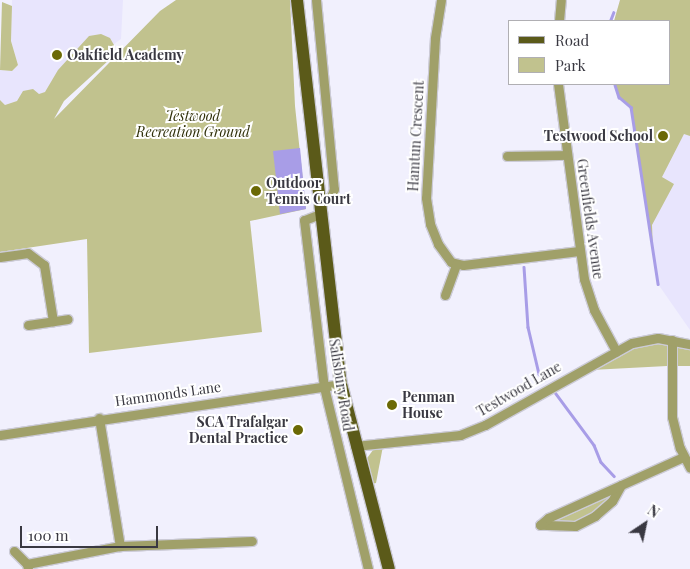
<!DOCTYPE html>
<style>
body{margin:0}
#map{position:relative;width:690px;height:569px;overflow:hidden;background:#f1f0fd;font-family:"Playfair Display",serif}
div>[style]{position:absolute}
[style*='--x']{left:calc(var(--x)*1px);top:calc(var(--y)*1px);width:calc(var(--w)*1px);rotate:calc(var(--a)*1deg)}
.built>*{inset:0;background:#e8e5fd}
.green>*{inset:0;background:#c1c28e}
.water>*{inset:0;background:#a89de7}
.stream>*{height:2.5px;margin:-1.25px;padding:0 1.25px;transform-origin:1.25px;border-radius:1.25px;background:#a89de7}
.roads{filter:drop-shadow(1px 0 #cccbd7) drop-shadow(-1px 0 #cccbd7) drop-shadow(0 1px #cccbd7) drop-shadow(0 -1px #cccbd7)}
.minor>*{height:9px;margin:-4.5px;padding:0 4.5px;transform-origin:4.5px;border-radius:4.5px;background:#a0a069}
.primary>*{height:12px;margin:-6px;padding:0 6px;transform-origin:6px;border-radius:6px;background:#5b5a19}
.dots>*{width:14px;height:14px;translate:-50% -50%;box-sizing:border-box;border:2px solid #fff;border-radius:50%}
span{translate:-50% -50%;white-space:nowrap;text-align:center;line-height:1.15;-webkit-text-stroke:4px #fff;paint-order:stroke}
.poi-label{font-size:14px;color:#393841;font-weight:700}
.left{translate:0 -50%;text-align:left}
.right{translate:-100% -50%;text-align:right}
.park-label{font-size:14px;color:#2f2f09;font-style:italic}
.street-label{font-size:14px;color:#393841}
.legend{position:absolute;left:508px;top:20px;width:162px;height:65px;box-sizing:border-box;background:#fff;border:1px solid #b0afb3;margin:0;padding:6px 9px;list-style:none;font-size:15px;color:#393841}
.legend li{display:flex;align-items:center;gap:10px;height:25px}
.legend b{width:25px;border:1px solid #b0afb3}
.north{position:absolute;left:620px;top:499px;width:50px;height:50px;-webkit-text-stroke:4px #fff;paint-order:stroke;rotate:34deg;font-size:14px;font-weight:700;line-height:20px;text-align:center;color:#393841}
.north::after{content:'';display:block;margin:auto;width:18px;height:22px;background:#393841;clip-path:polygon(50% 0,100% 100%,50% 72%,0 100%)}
.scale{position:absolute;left:20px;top:526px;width:138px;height:22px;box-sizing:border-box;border:2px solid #393841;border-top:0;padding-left:6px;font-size:15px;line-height:18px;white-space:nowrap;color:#393841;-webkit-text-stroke:4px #fff;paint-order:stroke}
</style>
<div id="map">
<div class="built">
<i style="clip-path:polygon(12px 0,123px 0,121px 39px,50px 91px,5px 105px,0 100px,0 70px,12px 71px,18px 65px,11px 41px)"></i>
<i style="clip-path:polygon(620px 0,690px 0,690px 330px,658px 284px,631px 107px,619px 97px,615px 84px,669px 84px,669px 21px,614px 21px)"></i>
</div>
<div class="green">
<i style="clip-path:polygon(176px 0,290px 0,295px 106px,306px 209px,250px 221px,262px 332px,89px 353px,87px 239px,0 252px,0 100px,5px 105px,17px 101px,23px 91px,33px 89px,39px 94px,45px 92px,58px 70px,89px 36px,101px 34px,110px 38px,114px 45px,109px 60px,64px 101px,54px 119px,160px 11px)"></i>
<i style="clip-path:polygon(620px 0,690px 0,690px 136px,684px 134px,662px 177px,674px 184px,652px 225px,653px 251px,631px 107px,619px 97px,615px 84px,669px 84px,669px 21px,614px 21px)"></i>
<i style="clip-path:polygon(2px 2px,12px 6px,11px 41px,18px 65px,12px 71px,0 70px)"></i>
<i style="clip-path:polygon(655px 343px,667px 345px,667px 366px,591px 370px,628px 349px)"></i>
<i style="clip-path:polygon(677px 346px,690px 350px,690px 366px,676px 366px)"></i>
<i style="clip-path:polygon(383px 446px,376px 483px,372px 484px,365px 461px,373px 450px)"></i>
<i style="clip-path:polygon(608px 494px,612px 497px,600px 509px,577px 523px,553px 525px,551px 520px)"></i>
</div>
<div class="water">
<i style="clip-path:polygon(300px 148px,306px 209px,280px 214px,273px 151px)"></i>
</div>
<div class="stream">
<i style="--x:610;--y:21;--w:9;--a:-69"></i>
<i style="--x:615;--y:85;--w:13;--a:72"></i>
<i style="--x:619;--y:97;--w:16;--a:40"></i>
<i style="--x:631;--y:107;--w:179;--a:81.3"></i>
<i style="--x:524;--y:267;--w:60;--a:86.2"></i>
<i style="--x:528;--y:327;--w:48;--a:76.8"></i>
<i style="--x:539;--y:374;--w:8;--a:45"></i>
<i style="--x:554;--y:391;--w:67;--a:53.5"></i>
<i style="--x:594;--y:445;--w:18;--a:68"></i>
<i style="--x:601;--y:462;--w:19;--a:47"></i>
</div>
<div class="roads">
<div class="minor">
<i style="--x:316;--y:0;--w:190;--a:84.6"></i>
<i style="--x:334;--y:189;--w:9;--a:111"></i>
<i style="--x:331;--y:197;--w:13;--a:162"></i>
<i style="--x:441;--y:0;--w:38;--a:99"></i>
<i style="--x:435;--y:38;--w:160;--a:93.2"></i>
<i style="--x:426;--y:198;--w:26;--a:81"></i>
<i style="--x:430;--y:224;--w:22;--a:68"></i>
<i style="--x:438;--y:244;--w:22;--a:54"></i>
<i style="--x:451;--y:262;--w:12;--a:14"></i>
<i style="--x:463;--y:265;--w:117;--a:-6.9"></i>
<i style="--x:559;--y:21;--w:21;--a:-85"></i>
<i style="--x:558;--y:84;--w:197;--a:82.4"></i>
<i style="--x:584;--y:279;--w:33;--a:72"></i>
<i style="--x:594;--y:310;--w:47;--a:61.8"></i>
<i style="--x:507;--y:156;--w:60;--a:-1"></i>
<i style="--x:320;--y:214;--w:17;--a:159"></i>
<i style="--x:304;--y:220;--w:168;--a:83.2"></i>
<i style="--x:324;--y:387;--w:187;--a:76.4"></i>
<i style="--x:0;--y:257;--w:28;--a:-8"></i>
<i style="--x:28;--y:253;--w:20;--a:37"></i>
<i style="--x:44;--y:265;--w:57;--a:80.9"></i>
<i style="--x:445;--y:295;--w:33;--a:-70"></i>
<i style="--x:28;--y:325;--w:40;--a:-8.5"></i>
<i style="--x:672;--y:340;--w:77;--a:90"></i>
<i style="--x:672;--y:417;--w:32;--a:76"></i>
<i style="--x:680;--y:448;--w:22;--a:63"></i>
<i style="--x:99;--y:418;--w:130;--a:80.7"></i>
<i style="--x:0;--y:435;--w:345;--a:-8.5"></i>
<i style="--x:355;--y:446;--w:106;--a:-6"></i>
<i style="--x:460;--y:435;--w:27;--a:-22"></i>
<i style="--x:485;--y:425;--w:168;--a:-29.2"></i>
<i style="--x:632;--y:343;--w:26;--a:-11"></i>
<i style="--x:658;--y:338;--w:33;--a:11"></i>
<i style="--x:621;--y:485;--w:18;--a:119"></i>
<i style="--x:612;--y:501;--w:23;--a:139"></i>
<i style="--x:595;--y:516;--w:22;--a:153"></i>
<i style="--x:575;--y:526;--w:35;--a:-178"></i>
<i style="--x:540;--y:525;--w:11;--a:-41"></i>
<i style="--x:548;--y:518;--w:148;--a:-24.3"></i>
<i style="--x:14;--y:551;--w:18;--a:45"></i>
<i style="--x:28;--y:569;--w:5;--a:-101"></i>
<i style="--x:27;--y:564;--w:95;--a:-11"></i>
<i style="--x:120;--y:546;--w:132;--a:-2.2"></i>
</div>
<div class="primary">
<i style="--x:297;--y:0;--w:387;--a:83.5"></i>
<i style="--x:341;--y:384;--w:191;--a:75.5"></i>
</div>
</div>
<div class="dots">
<i style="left:57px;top:55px;background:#6b6905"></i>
<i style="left:663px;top:136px;background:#6b6905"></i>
<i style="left:256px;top:191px;background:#6b6905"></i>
<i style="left:392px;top:405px;background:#6b6905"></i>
<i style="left:298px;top:430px;background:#6b6905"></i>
</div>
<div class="poi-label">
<span class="left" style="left:67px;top:55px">Oakfield Academy</span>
<span class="right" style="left:653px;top:136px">Testwood School</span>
<span class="left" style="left:266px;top:191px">Outdoor<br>Tennis Court</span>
<span class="left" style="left:402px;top:405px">Penman<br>House</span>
<span class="right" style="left:288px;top:430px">SCA Trafalgar<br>Dental Practice</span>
</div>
<div class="park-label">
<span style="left:193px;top:124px">Testwood<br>Recreation Ground</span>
</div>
<div class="street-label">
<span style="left:416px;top:136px;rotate:-87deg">Hamtun Crescent</span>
<span style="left:590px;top:219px;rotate:82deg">Greenfields Avenue</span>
<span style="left:341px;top:385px;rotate:81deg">Salisbury Road</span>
<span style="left:519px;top:389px;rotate:-30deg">Testwood Lane</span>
<span style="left:168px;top:394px;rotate:-8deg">Hammonds Lane</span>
</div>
<ul class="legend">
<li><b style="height:6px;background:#5b5a19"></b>Road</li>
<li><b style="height:14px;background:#c1c28e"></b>Park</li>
</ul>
<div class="north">N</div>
<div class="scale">100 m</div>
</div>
